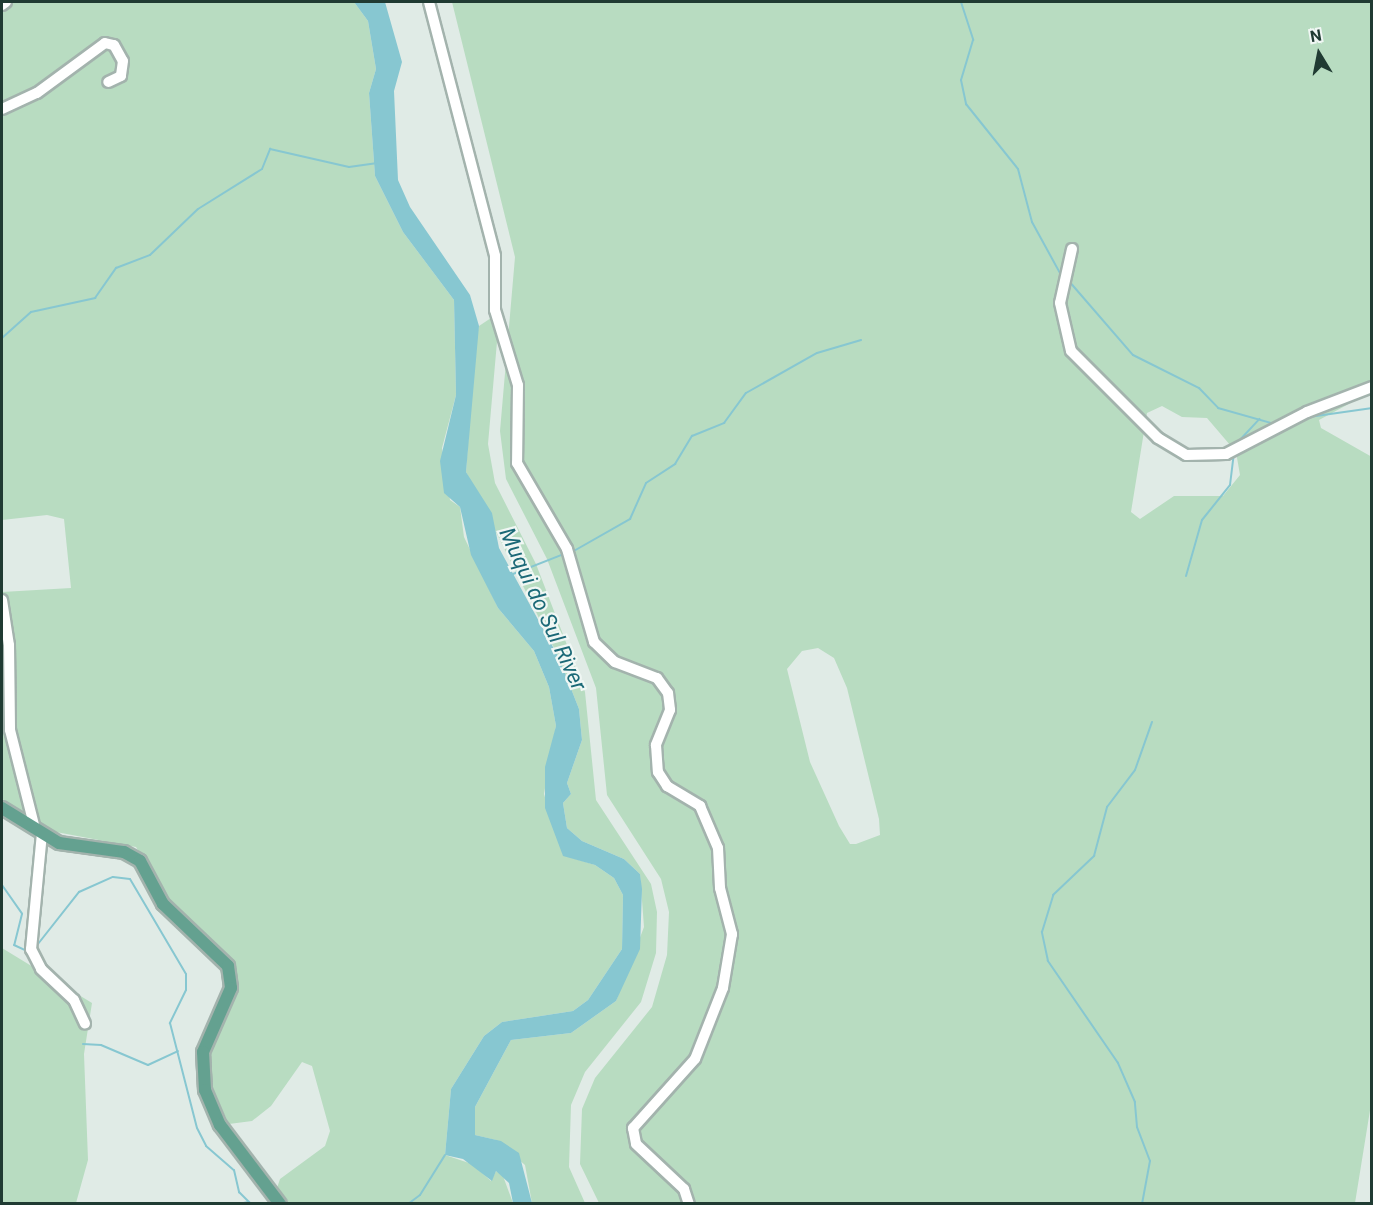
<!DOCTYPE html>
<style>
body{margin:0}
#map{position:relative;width:1373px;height:1205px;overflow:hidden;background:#e0ebe6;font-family:Roboto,sans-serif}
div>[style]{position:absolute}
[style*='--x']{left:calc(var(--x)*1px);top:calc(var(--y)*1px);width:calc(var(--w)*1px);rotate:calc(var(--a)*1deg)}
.green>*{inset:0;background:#b8dcc1}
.water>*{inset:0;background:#87c7d1}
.stream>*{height:2px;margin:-1px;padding:0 1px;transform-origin:1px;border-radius:1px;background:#87c7d1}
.roads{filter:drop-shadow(2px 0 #a3b3ad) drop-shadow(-2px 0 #a3b3ad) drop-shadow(0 2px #a3b3ad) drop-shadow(0 -2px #a3b3ad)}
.minor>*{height:10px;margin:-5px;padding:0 5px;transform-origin:5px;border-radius:5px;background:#fff}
.major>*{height:12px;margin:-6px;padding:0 6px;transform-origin:6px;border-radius:6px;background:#64a190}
span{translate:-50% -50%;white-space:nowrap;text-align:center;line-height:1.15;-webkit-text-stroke:4.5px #f0f7f4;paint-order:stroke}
.water-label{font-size:22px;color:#1b6977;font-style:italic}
.frame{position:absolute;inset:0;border:3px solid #203b33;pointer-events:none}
.north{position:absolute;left:1289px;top:24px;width:60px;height:60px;-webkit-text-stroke:4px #f0f7f4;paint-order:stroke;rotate:350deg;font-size:16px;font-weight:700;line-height:24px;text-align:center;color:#203b33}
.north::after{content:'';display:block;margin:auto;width:21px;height:27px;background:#203b33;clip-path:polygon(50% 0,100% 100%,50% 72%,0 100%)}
</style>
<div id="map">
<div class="green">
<i style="clip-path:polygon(2px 2px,354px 2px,368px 21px,376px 69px,369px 93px,375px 176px,403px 232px,454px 300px,456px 395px,442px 448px,450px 500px,460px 507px,464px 537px,498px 608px,534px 651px,549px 687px,556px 726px,544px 794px,563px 855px,595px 865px,614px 878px,623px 895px,622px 949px,588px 1000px,573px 1011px,502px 1022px,484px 1036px,451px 1089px,445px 1155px,472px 1164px,491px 1181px,496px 1171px,503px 1176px,513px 1203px,287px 1203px,277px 1188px,280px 1179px,325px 1146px,330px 1131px,312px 1066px,302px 1062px,271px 1106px,252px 1121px,229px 1124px,213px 1092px,209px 1055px,237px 988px,230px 958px,168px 899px,136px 847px,56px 832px,2px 799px,2px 592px,71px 588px,64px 519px,47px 515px,2px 520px)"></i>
<i style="clip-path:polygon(evenodd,452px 2px,1371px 2px,1371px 392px,1319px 420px,1321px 428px,1372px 457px,1372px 1098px,1355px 1203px,599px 1203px,580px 1164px,582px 1109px,595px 1078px,652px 1007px,667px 955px,669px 912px,661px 879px,607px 795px,596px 688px,547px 559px,506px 479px,500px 431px,515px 257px,452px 2px,1162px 406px,1182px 417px,1207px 418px,1236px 452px,1240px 475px,1223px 496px,1174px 496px,1140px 519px,1131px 512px,1147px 413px,1162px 406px,452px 2px,818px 648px,834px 658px,847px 688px,879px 819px,880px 835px,856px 844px,850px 844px,839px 826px,810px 762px,787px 669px,802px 651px,818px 648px)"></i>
<i style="clip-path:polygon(491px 318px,499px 319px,488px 444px,495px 483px,536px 564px,585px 692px,596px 800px,651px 884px,657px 912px,656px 953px,641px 1002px,585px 1072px,571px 1105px,569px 1167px,585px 1203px,532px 1203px,525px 1165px,496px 1140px,475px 1135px,471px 1127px,475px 1107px,511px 1040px,571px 1033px,616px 1001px,644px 927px,640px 874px,624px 859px,582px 841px,567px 828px,563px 803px,571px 794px,567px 783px,582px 740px,579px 709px,559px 658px,466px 472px,475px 344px,479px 326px)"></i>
<i style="clip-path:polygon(2px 948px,92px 1003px,84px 1054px,88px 1160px,76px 1203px,2px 1203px)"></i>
</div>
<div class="water">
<i style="clip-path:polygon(354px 2px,385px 2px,402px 62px,394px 91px,398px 180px,410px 207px,470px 295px,479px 326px,466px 472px,492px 513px,499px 548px,559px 658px,579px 709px,582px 740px,567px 783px,571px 794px,563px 803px,567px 828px,582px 841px,624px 859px,640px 874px,642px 889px,640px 949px,616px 1001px,571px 1033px,511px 1040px,475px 1107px,475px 1135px,501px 1141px,519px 1153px,532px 1203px,513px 1203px,509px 1183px,496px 1171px,492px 1181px,463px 1159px,445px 1155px,451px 1089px,484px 1036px,502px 1022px,573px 1011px,588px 1000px,622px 949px,623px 895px,614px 878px,595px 865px,563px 856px,545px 808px,545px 767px,556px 726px,549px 687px,534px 651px,498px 608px,471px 555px,460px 507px,444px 493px,440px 461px,456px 395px,454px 300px,403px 232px,375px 176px,369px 93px,376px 69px,368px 21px)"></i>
</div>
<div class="stream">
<i style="--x:961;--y:2;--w:40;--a:72"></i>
<i style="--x:973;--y:40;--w:42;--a:106.7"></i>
<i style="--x:961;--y:80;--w:25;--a:78"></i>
<i style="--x:966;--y:104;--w:83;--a:51.3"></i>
<i style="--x:1018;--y:169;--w:55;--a:75.2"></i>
<i style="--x:1032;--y:222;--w:60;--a:61.3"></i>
<i style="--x:1068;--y:280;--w:99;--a:49.1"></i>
<i style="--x:1133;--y:355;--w:74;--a:26.6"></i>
<i style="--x:1199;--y:388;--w:28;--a:46"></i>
<i style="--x:1218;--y:408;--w:59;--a:15.7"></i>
<i style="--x:2;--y:338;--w:39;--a:-42"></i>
<i style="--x:31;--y:312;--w:66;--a:-12.3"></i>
<i style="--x:95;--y:298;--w:37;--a:-55"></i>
<i style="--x:116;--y:268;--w:36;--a:-21"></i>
<i style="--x:150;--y:255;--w:66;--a:-43.8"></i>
<i style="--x:198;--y:209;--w:75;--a:-32"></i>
<i style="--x:262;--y:169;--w:22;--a:-68"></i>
<i style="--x:270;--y:149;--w:81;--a:12.8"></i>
<i style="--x:349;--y:167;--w:27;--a:-8"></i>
<i style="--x:1309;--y:417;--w:64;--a:-8.1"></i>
<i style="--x:1237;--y:443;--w:33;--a:-47"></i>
<i style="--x:572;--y:552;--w:67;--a:-29.6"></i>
<i style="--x:630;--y:519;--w:39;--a:-66"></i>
<i style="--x:646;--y:483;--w:35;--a:-33"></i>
<i style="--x:675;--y:464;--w:33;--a:-59"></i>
<i style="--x:692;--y:436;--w:35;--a:-22"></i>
<i style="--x:724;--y:423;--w:37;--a:-54"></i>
<i style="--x:746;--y:393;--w:81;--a:-29.4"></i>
<i style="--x:817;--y:353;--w:46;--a:-16.5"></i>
<i style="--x:513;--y:574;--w:55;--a:-21.4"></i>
<i style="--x:1186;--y:576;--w:58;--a:-74.1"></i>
<i style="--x:1202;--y:520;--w:45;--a:-51.3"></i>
<i style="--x:1230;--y:485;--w:31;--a:-83"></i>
<i style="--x:2;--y:885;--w:35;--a:55"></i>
<i style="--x:22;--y:914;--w:32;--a:104"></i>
<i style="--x:14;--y:945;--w:17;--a:25"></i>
<i style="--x:34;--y:949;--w:73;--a:-51.7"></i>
<i style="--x:79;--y:892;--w:37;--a:-24"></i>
<i style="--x:113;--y:877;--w:17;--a:7"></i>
<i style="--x:130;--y:879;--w:110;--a:59.5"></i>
<i style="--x:186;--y:974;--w:16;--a:90"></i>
<i style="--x:186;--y:990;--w:37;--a:116"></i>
<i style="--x:170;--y:1023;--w:108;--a:75.6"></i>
<i style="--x:197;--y:1128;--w:20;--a:63"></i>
<i style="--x:206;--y:1146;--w:37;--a:41"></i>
<i style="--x:234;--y:1170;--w:23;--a:77"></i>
<i style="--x:239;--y:1192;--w:17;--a:45"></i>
<i style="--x:83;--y:1044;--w:18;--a:3"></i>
<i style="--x:101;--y:1045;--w:51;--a:23.1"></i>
<i style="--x:148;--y:1065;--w:33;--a:-25"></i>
<i style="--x:238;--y:1204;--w:11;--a:-10"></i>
<i style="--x:408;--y:1204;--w:15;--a:-37"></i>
<i style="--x:420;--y:1195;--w:47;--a:-58"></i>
<i style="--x:1142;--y:1204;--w:44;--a:-79.5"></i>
<i style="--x:1150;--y:1161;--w:36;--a:-111"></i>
<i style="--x:1137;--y:1127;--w:25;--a:-95"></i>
<i style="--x:1135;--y:1102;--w:43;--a:-113.6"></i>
<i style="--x:1118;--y:1063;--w:124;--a:-124.5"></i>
<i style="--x:1048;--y:961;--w:30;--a:-102"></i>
<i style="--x:1042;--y:932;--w:39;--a:-73"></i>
<i style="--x:1053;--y:895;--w:57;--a:-43.6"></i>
<i style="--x:1094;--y:856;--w:51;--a:-75.1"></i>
<i style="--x:1107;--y:807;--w:46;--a:-52.9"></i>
<i style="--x:1135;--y:770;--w:51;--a:-70.5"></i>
</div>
<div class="roads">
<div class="minor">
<i style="--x:429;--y:2;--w:262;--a:75.4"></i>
<i style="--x:495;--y:256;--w:54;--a:90"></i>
<i style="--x:495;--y:310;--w:78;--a:73"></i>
<i style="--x:518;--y:385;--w:78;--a:90.7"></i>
<i style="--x:517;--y:463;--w:99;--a:59.8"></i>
<i style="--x:567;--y:549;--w:97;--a:73.8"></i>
<i style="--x:594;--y:642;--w:29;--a:44"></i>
<i style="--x:615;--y:662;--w:45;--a:20.9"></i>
<i style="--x:657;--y:678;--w:19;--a:54"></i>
<i style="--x:668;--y:693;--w:17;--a:83"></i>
<i style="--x:670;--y:710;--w:38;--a:112"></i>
<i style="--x:656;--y:745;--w:27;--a:86"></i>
<i style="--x:658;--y:772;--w:17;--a:57"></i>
<i style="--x:667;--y:786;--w:39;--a:31"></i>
<i style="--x:700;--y:806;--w:46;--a:66.8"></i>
<i style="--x:718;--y:848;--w:40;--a:87.1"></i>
<i style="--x:720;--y:888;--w:48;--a:75.4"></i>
<i style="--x:732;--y:934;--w:55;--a:99.5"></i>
<i style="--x:723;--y:988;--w:76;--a:111.5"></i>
<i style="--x:695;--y:1059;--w:93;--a:131.9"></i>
<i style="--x:633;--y:1128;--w:16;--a:79"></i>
<i style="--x:636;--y:1144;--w:66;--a:43.2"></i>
<i style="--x:684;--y:1189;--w:16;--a:72"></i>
<i style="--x:2;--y:5;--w:5;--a:-37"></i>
<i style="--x:2;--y:109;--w:38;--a:-25"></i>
<i style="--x:37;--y:93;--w:84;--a:-36.3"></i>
<i style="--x:105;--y:43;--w:9;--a:13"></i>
<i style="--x:114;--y:45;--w:18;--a:61"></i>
<i style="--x:123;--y:61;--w:15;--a:98"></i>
<i style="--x:121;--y:76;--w:14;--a:155"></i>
<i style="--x:1072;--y:249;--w:55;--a:102.5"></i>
<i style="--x:1060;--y:303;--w:49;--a:77.1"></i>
<i style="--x:1071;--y:351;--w:123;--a:45"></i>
<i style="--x:1158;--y:438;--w:33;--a:31"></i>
<i style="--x:1186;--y:455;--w:40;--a:-1.4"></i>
<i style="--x:1226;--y:454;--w:91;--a:-27.4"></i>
<i style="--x:1307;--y:412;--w:70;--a:-21"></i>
<i style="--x:2;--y:600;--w:46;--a:81.2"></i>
<i style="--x:9;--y:645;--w:85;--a:89.3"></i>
<i style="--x:10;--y:730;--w:102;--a:75.8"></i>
<i style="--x:42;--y:833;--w:117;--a:95.4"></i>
<i style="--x:31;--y:949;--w:22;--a:63"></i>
<i style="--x:41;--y:969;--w:45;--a:43.2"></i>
<i style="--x:74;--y:1000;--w:26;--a:65"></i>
</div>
<div class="major">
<i style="--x:2;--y:808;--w:67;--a:31.6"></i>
<i style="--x:59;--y:843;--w:66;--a:7.9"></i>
<i style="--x:124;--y:852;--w:18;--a:29"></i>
<i style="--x:140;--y:861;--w:49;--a:61.9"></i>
<i style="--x:163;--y:904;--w:90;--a:43.6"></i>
<i style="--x:228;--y:966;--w:22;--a:82"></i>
<i style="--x:231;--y:988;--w:70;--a:113.6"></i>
<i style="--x:203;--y:1052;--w:38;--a:87"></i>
<i style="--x:205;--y:1090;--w:38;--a:67"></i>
<i style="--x:220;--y:1125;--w:99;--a:52.8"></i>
</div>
</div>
<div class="water-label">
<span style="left:543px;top:609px;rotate:65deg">Muqui do Sul River</span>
</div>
<div class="frame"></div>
<div class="north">N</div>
</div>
